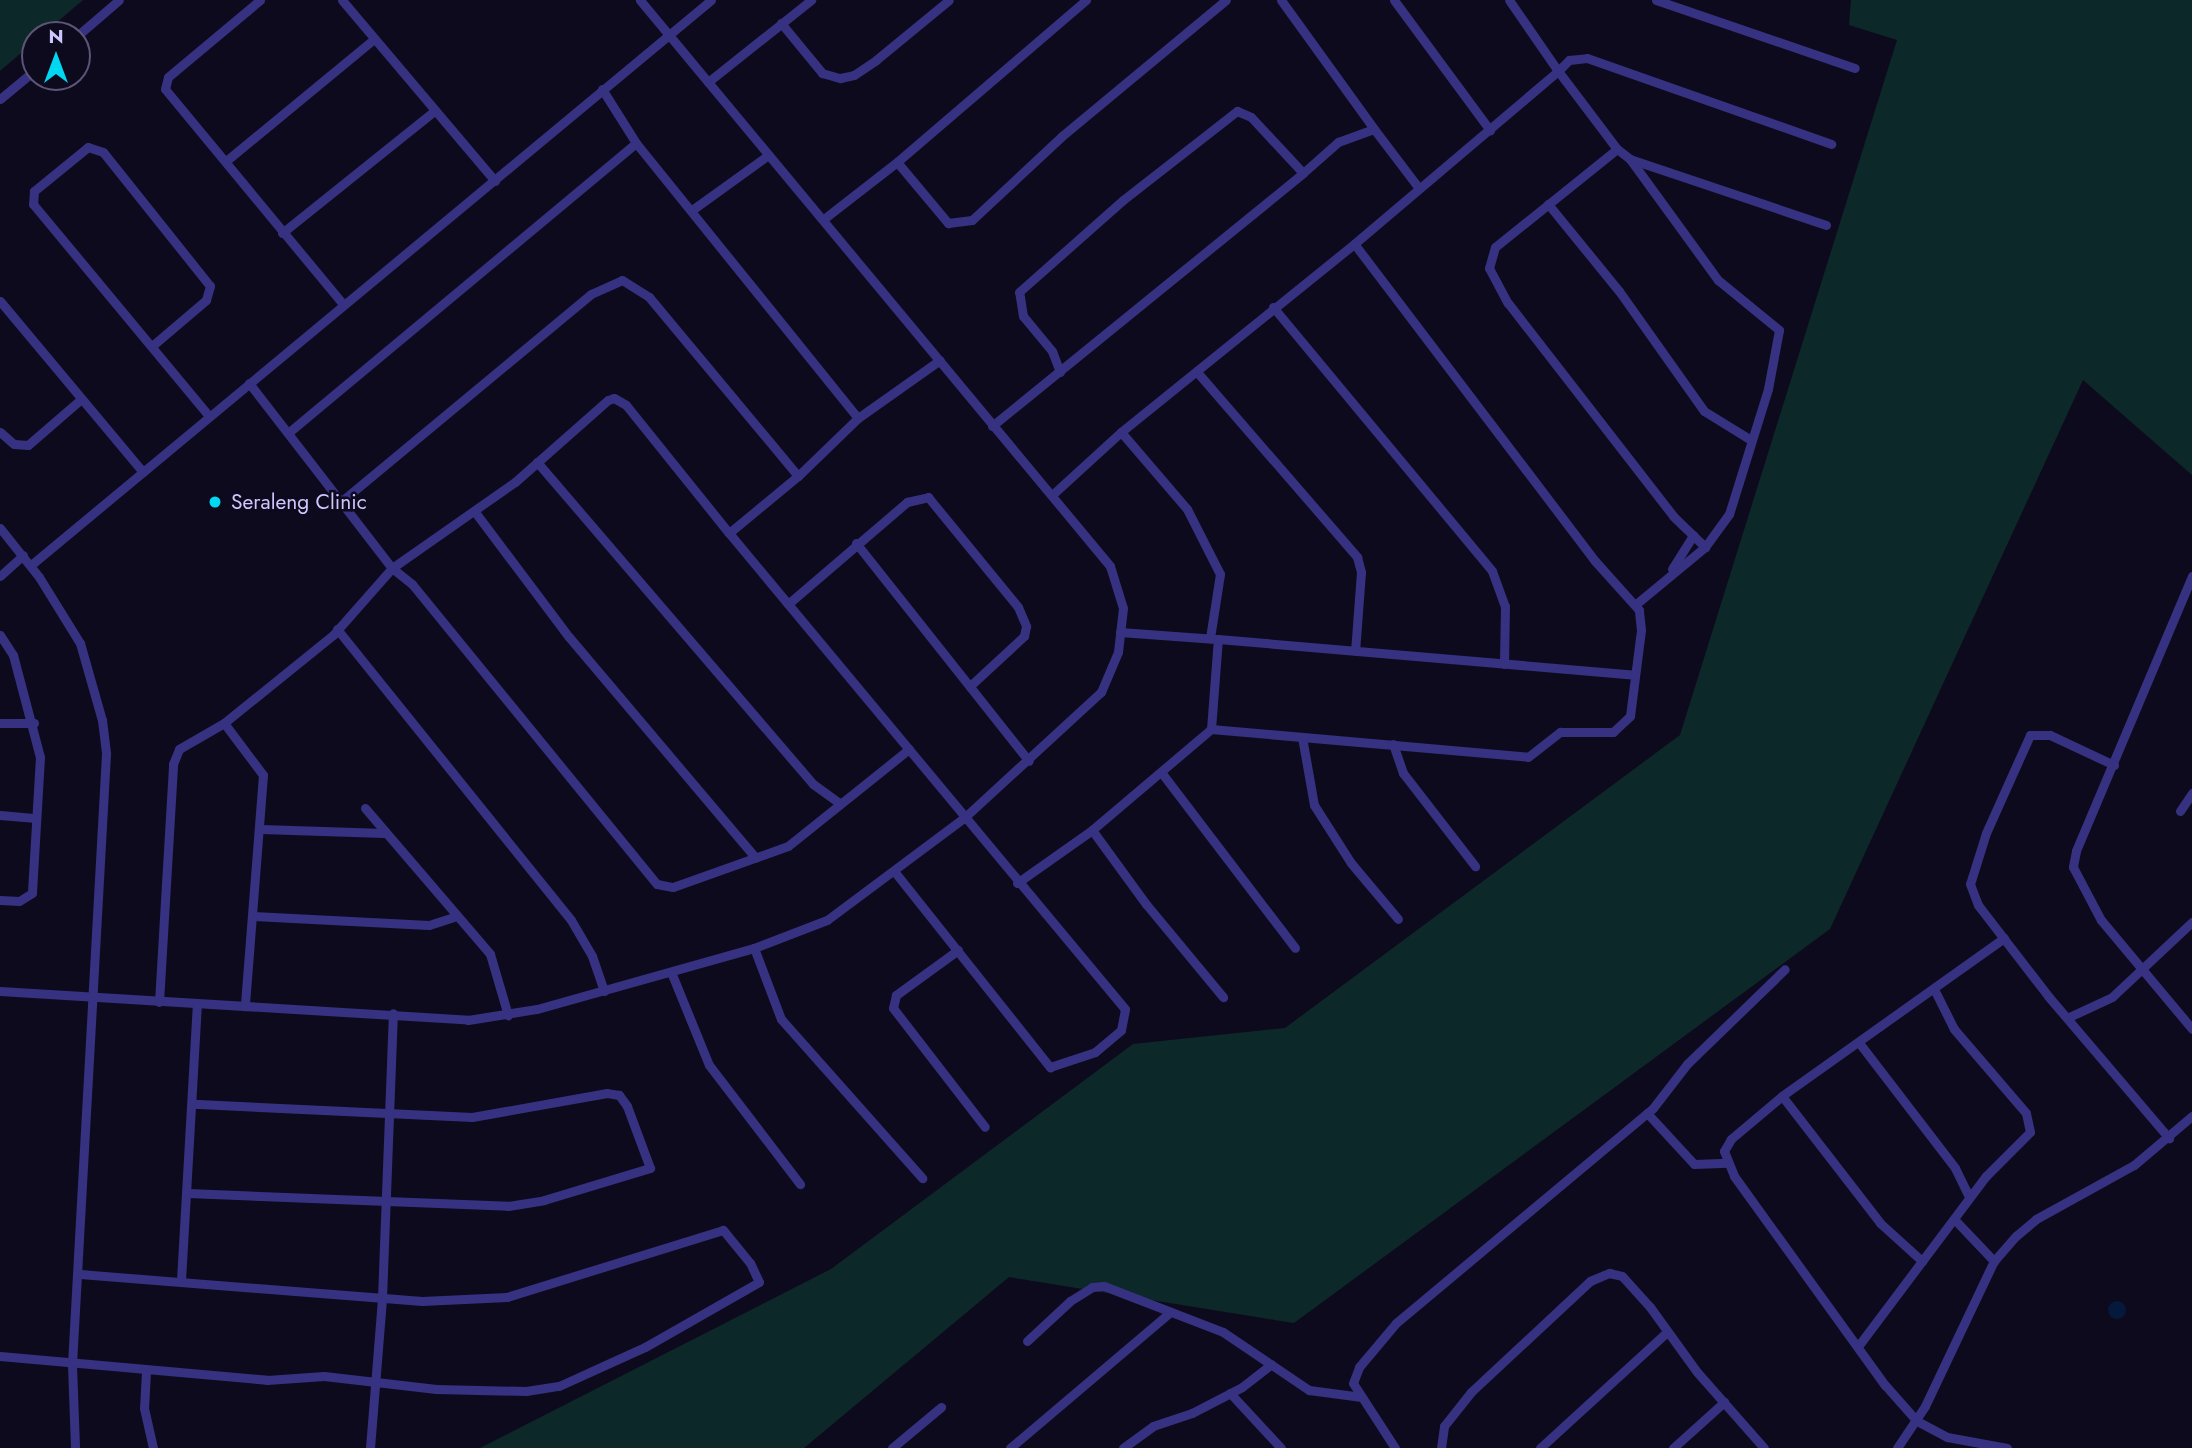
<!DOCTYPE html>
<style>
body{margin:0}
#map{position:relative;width:2192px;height:1448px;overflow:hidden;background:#0e0a1e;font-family:Jost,sans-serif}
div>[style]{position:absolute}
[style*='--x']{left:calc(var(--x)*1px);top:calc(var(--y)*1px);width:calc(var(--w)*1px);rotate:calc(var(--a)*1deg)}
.green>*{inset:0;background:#0d2828}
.water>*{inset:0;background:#05193c}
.round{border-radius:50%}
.street>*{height:9px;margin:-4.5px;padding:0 4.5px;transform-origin:4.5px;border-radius:4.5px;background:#363281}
.dots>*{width:19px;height:19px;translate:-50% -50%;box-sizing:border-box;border:4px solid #0e0a1e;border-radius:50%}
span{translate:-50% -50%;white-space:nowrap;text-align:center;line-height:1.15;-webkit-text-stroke:5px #0e0a1e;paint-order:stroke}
.poi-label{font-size:21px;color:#cec7ff}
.left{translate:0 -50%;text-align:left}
.north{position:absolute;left:21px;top:21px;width:70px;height:70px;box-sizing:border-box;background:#0e0a1e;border:2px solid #5b5678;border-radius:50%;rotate:0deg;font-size:19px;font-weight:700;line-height:28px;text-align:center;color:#cec7ff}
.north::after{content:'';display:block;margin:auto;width:24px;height:32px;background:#00d8f2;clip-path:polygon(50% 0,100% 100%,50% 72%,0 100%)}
</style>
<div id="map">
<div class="green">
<i style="clip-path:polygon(0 0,83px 0,42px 35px,35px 35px,35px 41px,0 71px)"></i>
<i style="clip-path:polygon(1851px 0,2192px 0,2192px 475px,2083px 380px,1830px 929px,1294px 1323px,1009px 1277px,804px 1448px,480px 1448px,831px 1269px,1133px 1044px,1285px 1028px,1680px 735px,1897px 40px,1849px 25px)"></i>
</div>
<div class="water">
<i class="round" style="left:2108px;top:1301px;width:18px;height:18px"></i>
</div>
<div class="street">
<i style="--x:260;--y:0;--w:120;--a:140.1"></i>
<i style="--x:168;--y:77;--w:12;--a:104"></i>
<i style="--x:165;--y:89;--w:279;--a:50.4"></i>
<i style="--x:342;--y:0;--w:237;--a:49.8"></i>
<i style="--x:1281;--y:0;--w:159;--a:54.2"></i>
<i style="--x:1394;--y:0;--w:162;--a:53.6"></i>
<i style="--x:1656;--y:0;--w:210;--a:18.9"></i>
<i style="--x:781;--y:23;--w:65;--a:50.6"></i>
<i style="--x:822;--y:73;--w:19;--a:16"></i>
<i style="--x:840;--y:78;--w:14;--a:-12"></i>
<i style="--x:854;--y:75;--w:27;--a:-34"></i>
<i style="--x:876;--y:60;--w:94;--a:-39.4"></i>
<i style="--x:77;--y:36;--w:55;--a:-40.6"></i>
<i style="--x:708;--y:82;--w:132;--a:-38.5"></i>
<i style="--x:602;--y:89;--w:64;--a:57.8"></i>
<i style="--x:636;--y:143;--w:353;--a:51.1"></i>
<i style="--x:0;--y:99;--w:45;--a:-39.6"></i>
<i style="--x:1617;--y:149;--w:156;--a:141.2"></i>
<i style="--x:1495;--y:247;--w:22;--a:106"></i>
<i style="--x:1489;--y:268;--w:40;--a:62"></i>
<i style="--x:1508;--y:303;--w:269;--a:52.2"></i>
<i style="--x:1673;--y:516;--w:45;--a:44.1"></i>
<i style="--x:1630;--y:159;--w:150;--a:54"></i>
<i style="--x:1718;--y:280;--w:79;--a:39.3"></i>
<i style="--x:1779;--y:330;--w:60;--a:100.6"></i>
<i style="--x:1768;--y:389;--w:131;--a:107.3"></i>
<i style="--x:1729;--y:514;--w:41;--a:126"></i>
<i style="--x:1705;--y:547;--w:89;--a:140.4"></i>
<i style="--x:226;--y:161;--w:192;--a:-39.5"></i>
<i style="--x:897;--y:162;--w:80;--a:50.1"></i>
<i style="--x:948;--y:223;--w:24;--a:-7"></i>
<i style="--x:972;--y:220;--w:123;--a:-43"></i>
<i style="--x:1062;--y:136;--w:213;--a:-39.7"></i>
<i style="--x:1548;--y:204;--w:112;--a:50.8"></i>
<i style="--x:1619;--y:291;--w:147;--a:54.7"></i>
<i style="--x:1704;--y:411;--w:55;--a:31.7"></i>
<i style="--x:692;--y:210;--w:92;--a:-35.8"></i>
<i style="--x:825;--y:218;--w:91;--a:-37.9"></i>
<i style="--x:897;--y:162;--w:249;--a:-40.6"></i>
<i style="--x:1826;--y:225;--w:207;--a:-161.4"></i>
<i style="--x:1630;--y:159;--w:16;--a:-142"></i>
<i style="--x:1617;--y:149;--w:98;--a:-127.1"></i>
<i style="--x:1558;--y:71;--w:16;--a:-45"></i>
<i style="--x:1569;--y:60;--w:18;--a:-6"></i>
<i style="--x:1587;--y:58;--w:259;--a:19.4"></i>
<i style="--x:282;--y:233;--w:193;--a:-38.7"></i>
<i style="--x:0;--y:301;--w:223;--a:50.1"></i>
<i style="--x:1273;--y:307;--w:343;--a:50.3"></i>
<i style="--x:1492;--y:571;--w:37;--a:70"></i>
<i style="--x:1505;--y:606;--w:58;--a:91"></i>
<i style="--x:152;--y:346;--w:71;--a:-40.4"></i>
<i style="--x:206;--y:300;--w:15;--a:-74"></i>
<i style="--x:210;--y:286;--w:171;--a:-128.6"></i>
<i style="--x:103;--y:152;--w:16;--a:-162"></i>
<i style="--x:88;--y:147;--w:70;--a:140.8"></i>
<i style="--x:34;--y:191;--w:13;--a:94"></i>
<i style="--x:33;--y:204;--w:274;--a:50.3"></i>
<i style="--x:1060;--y:372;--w:22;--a:-111"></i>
<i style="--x:1052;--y:351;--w:45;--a:-129.6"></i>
<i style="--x:1023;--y:316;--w:24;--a:-99"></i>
<i style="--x:1019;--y:292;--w:139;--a:-41.5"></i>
<i style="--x:1123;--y:200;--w:145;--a:-38"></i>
<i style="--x:1237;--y:111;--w:15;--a:23"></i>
<i style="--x:1251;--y:117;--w:76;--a:47.1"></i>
<i style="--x:1303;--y:173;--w:47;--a:-41.5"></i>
<i style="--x:1338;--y:142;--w:38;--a:-20"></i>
<i style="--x:1374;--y:129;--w:73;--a:52.8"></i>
<i style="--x:1197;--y:372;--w:245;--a:49.1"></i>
<i style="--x:1357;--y:557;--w:16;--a:75"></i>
<i style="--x:1361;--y:572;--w:79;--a:94.3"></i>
<i style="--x:249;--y:383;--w:234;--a:52.3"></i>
<i style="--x:392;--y:568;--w:26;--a:39"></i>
<i style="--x:412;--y:584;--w:387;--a:50.8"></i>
<i style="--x:657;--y:884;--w:16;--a:11"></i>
<i style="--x:673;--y:887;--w:122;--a:-19.6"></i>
<i style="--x:788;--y:846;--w:155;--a:-38.7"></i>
<i style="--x:992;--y:426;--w:401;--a:-39.1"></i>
<i style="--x:0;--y:432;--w:18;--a:41"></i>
<i style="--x:14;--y:444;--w:14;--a:4"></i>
<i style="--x:28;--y:445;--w:69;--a:-40.9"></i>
<i style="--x:1121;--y:432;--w:101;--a:49.4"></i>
<i style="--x:1187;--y:509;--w:73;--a:63.1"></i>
<i style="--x:1220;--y:574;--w:65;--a:98.9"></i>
<i style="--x:288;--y:433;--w:453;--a:-39.8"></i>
<i style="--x:537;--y:462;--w:424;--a:49.4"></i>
<i style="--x:813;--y:784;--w:31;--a:36"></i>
<i style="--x:1052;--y:495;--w:93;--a:-42.4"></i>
<i style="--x:1121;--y:432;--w:299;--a:-38.9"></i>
<i style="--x:1354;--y:244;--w:267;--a:-40.3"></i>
<i style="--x:1558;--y:71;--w:86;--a:-124.6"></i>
<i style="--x:343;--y:500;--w:322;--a:-39.7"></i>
<i style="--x:591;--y:294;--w:34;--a:-24"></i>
<i style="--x:622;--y:280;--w:32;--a:32"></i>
<i style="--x:649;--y:297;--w:233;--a:50.2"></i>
<i style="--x:475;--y:512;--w:156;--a:53.1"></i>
<i style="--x:569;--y:637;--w:289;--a:49.8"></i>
<i style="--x:0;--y:528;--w:63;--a:51.5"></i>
<i style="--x:39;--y:577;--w:78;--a:58.2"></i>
<i style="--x:80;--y:643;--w:80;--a:74.1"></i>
<i style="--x:102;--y:720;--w:34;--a:83"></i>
<i style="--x:106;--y:754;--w:612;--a:93.19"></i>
<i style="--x:72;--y:1365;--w:83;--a:87.9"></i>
<i style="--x:856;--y:543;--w:278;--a:51.6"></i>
<i style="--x:31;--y:565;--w:884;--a:-39.72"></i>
<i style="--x:1672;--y:569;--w:40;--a:-58"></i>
<i style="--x:0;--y:576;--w:31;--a:-42"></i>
<i style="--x:2192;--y:576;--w:298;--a:112.9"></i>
<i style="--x:2076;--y:851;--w:16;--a:101"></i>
<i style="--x:2073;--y:867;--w:60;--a:62.2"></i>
<i style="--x:2101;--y:920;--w:142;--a:50.1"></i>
<i style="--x:788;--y:604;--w:157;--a:-40.6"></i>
<i style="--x:907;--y:502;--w:22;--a:-13"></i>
<i style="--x:928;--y:497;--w:142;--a:50.7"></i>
<i style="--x:1018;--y:607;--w:21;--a:67"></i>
<i style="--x:1026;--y:626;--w:10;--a:101"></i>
<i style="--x:1024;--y:636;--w:74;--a:137.2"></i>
<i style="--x:337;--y:629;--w:373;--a:51.2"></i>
<i style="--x:571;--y:920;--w:42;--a:59.7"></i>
<i style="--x:592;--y:956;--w:37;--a:71"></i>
<i style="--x:1120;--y:632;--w:96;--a:4.2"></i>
<i style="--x:0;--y:635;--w:24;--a:57"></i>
<i style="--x:13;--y:655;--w:106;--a:75.2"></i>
<i style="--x:40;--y:757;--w:136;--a:93.4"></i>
<i style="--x:32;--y:893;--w:15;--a:148"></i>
<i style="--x:19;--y:901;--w:19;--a:-177"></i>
<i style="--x:0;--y:723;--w:34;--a:0"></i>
<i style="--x:224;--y:723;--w:140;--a:-38.9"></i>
<i style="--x:333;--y:635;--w:89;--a:-48.6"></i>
<i style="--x:392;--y:568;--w:150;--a:-35"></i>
<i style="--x:515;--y:482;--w:124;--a:-41.4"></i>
<i style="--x:608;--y:400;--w:6;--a:-18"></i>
<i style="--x:614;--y:398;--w:14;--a:30"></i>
<i style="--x:626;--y:405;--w:164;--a:51.2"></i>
<i style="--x:1211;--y:729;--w:90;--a:-85.6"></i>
<i style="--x:1218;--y:639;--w:418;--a:4.9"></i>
<i style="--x:1302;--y:737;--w:69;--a:80"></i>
<i style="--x:1314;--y:805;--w:69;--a:57.5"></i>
<i style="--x:1351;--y:863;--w:73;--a:50"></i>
<i style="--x:1393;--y:744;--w:31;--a:71"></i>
<i style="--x:1403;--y:773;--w:118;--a:52.3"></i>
<i style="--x:2114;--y:765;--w:71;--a:-154.9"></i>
<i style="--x:2050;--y:735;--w:20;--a:180"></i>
<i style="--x:2030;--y:735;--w:107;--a:114.2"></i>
<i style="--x:1986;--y:833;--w:53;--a:107.4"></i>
<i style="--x:1970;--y:884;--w:22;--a:69"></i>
<i style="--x:1978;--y:905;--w:115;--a:52.4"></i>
<i style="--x:2048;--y:996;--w:187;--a:49.6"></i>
<i style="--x:1161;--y:772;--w:221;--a:52.7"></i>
<i style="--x:365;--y:808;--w:192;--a:49.4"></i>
<i style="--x:490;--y:954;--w:64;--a:73.6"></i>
<i style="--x:2180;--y:811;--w:22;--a:-56"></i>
<i style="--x:0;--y:815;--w:36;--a:5"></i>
<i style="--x:261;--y:829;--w:123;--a:1.9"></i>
<i style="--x:1092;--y:830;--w:92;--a:53.9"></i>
<i style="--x:1146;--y:904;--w:121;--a:50.4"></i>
<i style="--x:894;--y:871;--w:251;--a:51.5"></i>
<i style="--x:1050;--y:1067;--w:47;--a:-18.4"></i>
<i style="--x:1095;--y:1052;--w:34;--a:-40"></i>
<i style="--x:1121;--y:1030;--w:21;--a:-79"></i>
<i style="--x:1125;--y:1009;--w:619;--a:-129.76"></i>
<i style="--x:729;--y:533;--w:89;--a:-39.6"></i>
<i style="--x:798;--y:476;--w:83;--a:-44"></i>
<i style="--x:858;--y:418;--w:100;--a:-35.3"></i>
<i style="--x:1017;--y:883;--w:92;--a:-35.2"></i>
<i style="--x:1092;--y:830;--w:156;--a:-40.3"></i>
<i style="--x:1211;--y:729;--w:318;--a:5"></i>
<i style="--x:1528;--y:757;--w:41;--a:-38"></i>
<i style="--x:1560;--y:732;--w:53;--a:0"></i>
<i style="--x:1613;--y:732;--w:23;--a:-43"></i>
<i style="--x:1630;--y:716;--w:87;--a:-82.7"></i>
<i style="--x:1641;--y:630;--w:20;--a:-96"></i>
<i style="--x:1639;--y:610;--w:66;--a:-131.9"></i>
<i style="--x:1595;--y:561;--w:398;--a:-127.2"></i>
<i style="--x:252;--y:916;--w:177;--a:2.9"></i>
<i style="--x:429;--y:925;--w:26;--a:-18"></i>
<i style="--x:2004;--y:938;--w:272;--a:144.6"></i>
<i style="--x:1782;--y:1096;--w:67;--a:139.9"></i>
<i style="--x:1731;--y:1139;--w:14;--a:120"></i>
<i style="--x:1724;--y:1151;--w:27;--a:68"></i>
<i style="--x:1734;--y:1176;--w:258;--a:54.2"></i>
<i style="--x:1885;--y:1385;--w:48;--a:48.4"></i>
<i style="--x:1917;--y:1421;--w:34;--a:28"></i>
<i style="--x:1947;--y:1437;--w:61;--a:10.4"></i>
<i style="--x:754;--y:948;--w:76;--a:69.2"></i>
<i style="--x:781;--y:1019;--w:213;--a:48.4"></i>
<i style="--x:958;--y:950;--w:77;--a:144"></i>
<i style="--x:896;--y:995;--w:13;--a:103"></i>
<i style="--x:893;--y:1008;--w:150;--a:52.3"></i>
<i style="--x:671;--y:972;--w:100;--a:67.8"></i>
<i style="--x:709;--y:1065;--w:150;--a:52.6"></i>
<i style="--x:0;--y:991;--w:469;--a:3.5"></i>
<i style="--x:468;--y:1020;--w:70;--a:-9.1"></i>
<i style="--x:537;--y:1009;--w:225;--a:-15.7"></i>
<i style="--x:754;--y:948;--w:78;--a:-21"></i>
<i style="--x:827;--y:920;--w:172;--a:-36.7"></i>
<i style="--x:965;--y:817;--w:185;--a:-42.6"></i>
<i style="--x:1101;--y:692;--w:43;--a:-67"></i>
<i style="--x:1118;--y:652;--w:44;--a:-83.5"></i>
<i style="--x:1123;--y:608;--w:44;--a:-107.2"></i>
<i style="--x:1110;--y:566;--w:736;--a:-129.71"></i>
<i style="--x:159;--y:1002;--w:238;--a:-86.6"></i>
<i style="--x:173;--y:764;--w:16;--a:-68"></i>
<i style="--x:179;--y:749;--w:52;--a:-30"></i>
<i style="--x:224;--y:723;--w:65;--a:53.1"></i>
<i style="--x:263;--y:775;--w:232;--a:94.5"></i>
<i style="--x:2069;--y:1017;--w:47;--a:-24.9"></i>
<i style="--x:2112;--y:997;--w:110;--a:-43.2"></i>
<i style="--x:1860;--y:1044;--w:156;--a:52.5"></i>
<i style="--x:1955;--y:1168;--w:32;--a:64"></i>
<i style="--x:1782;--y:1096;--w:160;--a:52.3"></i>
<i style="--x:1880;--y:1223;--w:57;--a:42.1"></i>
<i style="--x:1647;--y:1113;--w:69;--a:47.3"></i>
<i style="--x:1694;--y:1164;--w:33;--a:-2"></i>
<i style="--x:188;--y:1193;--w:320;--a:2.3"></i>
<i style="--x:508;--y:1206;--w:36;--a:-9"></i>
<i style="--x:544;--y:1200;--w:111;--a:-16.8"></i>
<i style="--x:650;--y:1168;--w:66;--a:-110.4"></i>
<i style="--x:627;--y:1106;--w:14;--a:-126"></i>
<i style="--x:619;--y:1095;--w:12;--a:-171"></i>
<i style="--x:607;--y:1093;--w:137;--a:169.9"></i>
<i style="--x:472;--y:1117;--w:279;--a:-177.3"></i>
<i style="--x:1955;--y:1220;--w:57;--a:46.4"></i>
<i style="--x:181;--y:1280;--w:277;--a:-86.7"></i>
<i style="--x:1027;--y:1341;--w:59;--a:-42.9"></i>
<i style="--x:1070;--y:1301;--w:26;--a:-32"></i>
<i style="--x:1092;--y:1287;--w:12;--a:-5"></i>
<i style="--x:1104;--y:1286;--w:128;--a:21.1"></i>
<i style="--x:1223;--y:1332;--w:104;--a:34"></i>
<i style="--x:1309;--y:1390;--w:53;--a:7.5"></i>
<i style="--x:1859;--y:1345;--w:211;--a:-53.1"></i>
<i style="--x:1986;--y:1176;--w:62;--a:-45"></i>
<i style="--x:2030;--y:1132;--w:19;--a:-102"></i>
<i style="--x:2026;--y:1113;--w:111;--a:-130.6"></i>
<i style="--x:1954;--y:1029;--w:45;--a:-116.6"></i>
<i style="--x:0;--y:1356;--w:268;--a:5.1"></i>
<i style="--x:267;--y:1380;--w:57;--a:-4"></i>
<i style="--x:324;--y:1376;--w:113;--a:6.6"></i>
<i style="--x:436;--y:1389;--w:90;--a:1.3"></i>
<i style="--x:526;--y:1391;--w:33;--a:-9"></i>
<i style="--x:559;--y:1386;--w:94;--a:-24.4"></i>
<i style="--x:645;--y:1347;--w:131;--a:-29.7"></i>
<i style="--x:759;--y:1282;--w:21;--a:-115"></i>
<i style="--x:750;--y:1263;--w:43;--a:-129.3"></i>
<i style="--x:723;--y:1230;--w:226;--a:162.8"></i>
<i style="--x:507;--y:1297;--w:85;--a:177.3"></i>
<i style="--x:422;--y:1301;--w:346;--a:-175.5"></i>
<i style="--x:146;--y:1371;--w:37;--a:93"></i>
<i style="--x:144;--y:1408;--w:41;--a:77.3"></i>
<i style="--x:1230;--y:1393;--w:75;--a:47.2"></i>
<i style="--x:370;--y:1448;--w:150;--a:-85.4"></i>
<i style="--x:382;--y:1298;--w:285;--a:-87.8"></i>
<i style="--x:892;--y:1448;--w:64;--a:-39.9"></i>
<i style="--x:1010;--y:1448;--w:207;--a:-40.3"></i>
<i style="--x:1123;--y:1448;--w:37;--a:-36"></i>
<i style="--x:1153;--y:1426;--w:41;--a:-18.4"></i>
<i style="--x:1192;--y:1413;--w:56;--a:-27.5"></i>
<i style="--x:1242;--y:1387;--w:37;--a:-38"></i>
<i style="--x:1395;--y:1448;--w:77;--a:-122.9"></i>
<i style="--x:1353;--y:1383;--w:17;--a:-69"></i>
<i style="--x:1359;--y:1367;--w:57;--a:-49.9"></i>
<i style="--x:1396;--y:1323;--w:335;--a:-39.9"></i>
<i style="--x:1653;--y:1108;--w:56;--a:-52.3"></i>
<i style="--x:1687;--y:1064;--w:136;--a:-44.1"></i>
<i style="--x:1441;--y:1448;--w:22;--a:-82"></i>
<i style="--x:1444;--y:1426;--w:43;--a:-51.5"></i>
<i style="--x:1471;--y:1392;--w:163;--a:-43"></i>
<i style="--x:1590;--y:1281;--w:21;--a:-23"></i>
<i style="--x:1609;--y:1273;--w:13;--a:13"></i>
<i style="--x:1622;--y:1276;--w:42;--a:47.9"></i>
<i style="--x:1650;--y:1307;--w:80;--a:54.1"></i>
<i style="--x:1697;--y:1372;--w:101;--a:48.6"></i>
<i style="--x:1540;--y:1448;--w:171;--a:-42.4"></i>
<i style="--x:1673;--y:1448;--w:69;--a:-42"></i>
<i style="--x:1897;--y:1448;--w:50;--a:-56.3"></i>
<i style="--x:1925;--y:1406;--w:161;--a:-64.6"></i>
<i style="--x:1994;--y:1261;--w:33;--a:-49"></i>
<i style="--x:2016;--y:1236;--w:26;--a:-40"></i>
<i style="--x:2036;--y:1219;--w:112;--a:-28.9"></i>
<i style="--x:2134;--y:1165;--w:76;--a:-40.2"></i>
</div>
<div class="dots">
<i style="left:215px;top:502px;background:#00d8f2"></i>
</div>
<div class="poi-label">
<span class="left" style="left:231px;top:502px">Seraleng Clinic</span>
</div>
<div class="north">N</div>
</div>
